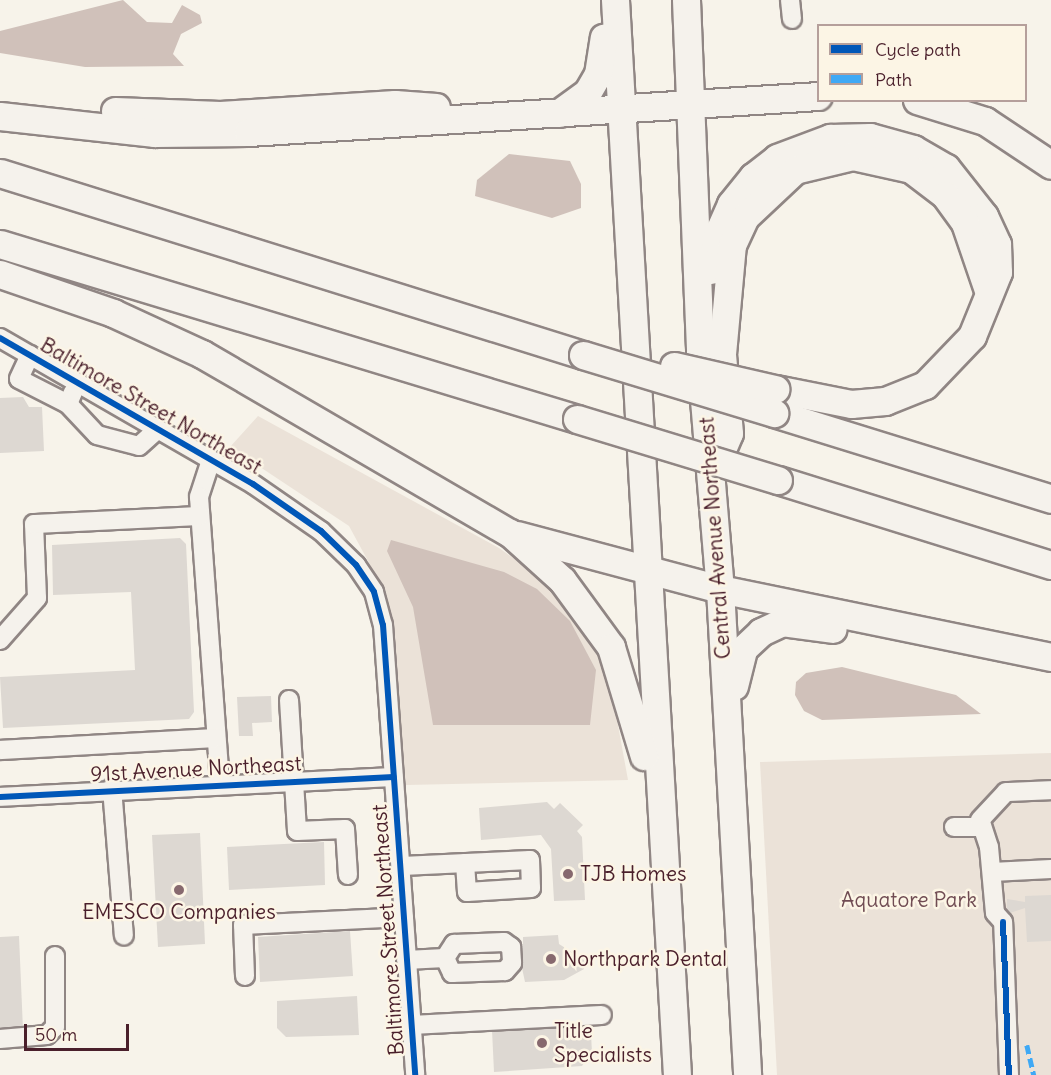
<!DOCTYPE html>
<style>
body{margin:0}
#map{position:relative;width:1051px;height:1075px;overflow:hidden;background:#f7f3ea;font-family:Delius,sans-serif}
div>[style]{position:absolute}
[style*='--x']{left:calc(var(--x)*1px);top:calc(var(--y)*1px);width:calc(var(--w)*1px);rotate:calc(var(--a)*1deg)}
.green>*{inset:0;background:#ebe2d8}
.water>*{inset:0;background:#d0c1ba}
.building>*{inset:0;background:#ddd8d2}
.roads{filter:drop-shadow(2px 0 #908684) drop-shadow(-2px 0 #908684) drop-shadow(0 2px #908684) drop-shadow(0 -2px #908684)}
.minor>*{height:18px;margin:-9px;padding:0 9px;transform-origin:9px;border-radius:9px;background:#f5f2ec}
.highway>*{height:27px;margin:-13.5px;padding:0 13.5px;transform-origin:13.5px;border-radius:13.5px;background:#f5f2ec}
.bridges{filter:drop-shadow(2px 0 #908684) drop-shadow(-2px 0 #908684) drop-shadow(0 2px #908684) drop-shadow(0 -2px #908684)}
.highway-bridge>*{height:27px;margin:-13.5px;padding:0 13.5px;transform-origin:13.5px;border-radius:13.5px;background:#f5f2ec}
.quiet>*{height:4.5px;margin-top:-2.25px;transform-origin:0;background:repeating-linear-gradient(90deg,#3fa9f5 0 9px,transparent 0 13.5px)}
.cycleway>*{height:6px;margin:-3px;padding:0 3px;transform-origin:3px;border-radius:3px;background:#0057b8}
.dots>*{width:16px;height:16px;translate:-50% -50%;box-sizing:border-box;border:3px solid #fcf5e5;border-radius:50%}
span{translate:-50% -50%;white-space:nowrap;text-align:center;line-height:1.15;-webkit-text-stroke:5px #fcf5e5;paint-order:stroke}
.street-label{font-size:21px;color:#4a1f2b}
.poi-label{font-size:21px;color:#4a1f2b}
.left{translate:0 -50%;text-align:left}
.park-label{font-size:21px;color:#704c53}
.legend{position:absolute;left:817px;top:24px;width:210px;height:78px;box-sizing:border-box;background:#fcf5e5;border:2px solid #b59f9b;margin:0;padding:8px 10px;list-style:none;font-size:18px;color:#4a1f2b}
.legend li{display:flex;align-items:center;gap:12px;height:30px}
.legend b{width:30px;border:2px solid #b59f9b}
.scale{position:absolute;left:24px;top:1024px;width:105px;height:27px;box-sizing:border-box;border:3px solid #4a1f2b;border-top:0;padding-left:8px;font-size:18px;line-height:21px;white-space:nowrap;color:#4a1f2b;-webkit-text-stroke:4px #fcf5e5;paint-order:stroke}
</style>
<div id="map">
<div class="green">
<i style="clip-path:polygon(258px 416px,499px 548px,550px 584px,587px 631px,609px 676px,628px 780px,406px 785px,387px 596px,349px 526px,230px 447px)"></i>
<i style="clip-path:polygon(1051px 753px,1051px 1075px,777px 1075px,760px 762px)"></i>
</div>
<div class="water">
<i style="clip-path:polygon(123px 0,147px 22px,172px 23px,182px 5px,200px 15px,202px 23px,181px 34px,173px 54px,184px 66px,85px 67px,0 53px,0 31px)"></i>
<i style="clip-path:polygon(509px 154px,570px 161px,581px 184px,581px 208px,552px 218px,475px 196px,477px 180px)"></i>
<i style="clip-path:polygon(391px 540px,504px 572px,537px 589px,570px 621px,596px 670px,590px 725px,433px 725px,413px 607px,387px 551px)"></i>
<i style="clip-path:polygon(842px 667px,956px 695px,981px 714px,822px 720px,804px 711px,795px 695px,796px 682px,806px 673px)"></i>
</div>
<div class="building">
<i style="clip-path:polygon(23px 397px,29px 407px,42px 407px,44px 451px,0 453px,0 398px)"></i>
<i style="clip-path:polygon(180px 538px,186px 544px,194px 712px,189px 719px,3px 728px,0 677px,135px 670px,131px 592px,53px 595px,52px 545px)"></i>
<i style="clip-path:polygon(271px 696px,272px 722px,252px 723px,253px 736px,239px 736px,237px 697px)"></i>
<i style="clip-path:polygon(547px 802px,554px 809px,560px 803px,583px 825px,577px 831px,582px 837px,585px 900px,554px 901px,551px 849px,541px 835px,481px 840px,479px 808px)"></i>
<i style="clip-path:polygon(200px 833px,205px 944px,158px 947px,152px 835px)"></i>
<i style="clip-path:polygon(324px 842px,325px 885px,229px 890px,227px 847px)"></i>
<i style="clip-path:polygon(1051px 895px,1051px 941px,1027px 942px,1025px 908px,1007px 914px,1007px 899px,1025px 902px,1025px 896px)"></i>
<i style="clip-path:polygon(350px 931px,353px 976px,260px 982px,258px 937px)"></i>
<i style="clip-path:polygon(558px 935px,559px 944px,584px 960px,584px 969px,564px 980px,525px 982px,517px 945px,523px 944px,523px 937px)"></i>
<i style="clip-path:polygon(19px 936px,23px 1030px,0 1031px,0 937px)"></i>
<i style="clip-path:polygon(357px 996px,359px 1035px,286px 1037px,277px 1028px,277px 1001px)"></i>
<i style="clip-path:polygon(583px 1024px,591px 1035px,592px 1052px,582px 1066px,494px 1072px,492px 1030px)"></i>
</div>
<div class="roads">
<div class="minor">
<i style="--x:790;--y:0;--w:19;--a:84"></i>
<i style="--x:0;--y:338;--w:292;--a:30"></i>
<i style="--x:253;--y:484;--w:83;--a:34.7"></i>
<i style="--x:321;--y:531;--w:49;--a:44.2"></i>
<i style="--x:356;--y:565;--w:32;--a:56"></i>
<i style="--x:374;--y:592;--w:34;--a:75"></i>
<i style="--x:383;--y:625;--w:451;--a:85.9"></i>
<i style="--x:30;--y:355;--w:26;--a:115"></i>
<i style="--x:19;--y:379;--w:55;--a:27"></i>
<i style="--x:68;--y:404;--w:13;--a:-67"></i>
<i style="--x:68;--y:404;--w:42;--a:46.9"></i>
<i style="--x:97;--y:435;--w:43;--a:14.7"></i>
<i style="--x:139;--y:446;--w:25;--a:-42"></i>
<i style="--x:211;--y:460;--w:39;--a:108"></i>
<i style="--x:199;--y:497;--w:289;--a:85.8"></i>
<i style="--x:0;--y:640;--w:56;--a:-48.6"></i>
<i style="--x:37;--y:598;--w:74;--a:-92.3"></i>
<i style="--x:34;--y:524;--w:166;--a:-2.8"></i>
<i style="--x:289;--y:700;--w:131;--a:86.5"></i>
<i style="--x:297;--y:831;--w:48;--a:-2.4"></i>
<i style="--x:345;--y:829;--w:46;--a:86.3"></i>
<i style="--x:0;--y:750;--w:216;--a:-3.2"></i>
<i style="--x:112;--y:788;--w:148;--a:85.4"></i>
<i style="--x:0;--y:797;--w:394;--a:-2.9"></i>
<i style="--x:954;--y:827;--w:27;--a:0"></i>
<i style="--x:402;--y:866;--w:128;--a:-2.7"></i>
<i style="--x:530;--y:860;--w:28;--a:88"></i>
<i style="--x:531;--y:888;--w:64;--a:176.4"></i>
<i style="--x:467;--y:892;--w:29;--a:-94"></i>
<i style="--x:992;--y:872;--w:59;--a:-2.9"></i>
<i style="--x:406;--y:960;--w:39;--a:-3"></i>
<i style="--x:445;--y:958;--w:17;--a:-57"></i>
<i style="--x:454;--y:944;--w:50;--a:-2.3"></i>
<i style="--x:504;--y:942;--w:9;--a:36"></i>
<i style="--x:511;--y:947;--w:16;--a:86"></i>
<i style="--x:512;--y:963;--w:11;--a:131"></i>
<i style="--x:505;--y:971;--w:53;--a:177.8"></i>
<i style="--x:452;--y:973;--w:17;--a:-115"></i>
<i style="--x:245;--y:976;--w:51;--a:-92.2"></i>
<i style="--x:243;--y:925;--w:161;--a:-2.8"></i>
<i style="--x:411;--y:1025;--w:191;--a:-3"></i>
<i style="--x:0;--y:1039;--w:47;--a:-4.9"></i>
<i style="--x:47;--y:1035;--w:11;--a:-45"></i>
<i style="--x:55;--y:1027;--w:71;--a:-90"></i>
<i style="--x:1009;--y:1075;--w:153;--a:-92.2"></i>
<i style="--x:1003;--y:922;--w:12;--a:-132"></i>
<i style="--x:995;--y:913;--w:66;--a:-95.2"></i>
<i style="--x:989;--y:847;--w:28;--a:-108"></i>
<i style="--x:980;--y:820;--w:38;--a:-47"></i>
<i style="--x:1006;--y:792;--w:45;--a:-2.5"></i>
</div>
<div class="highway">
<i style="--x:615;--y:0;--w:1077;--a:86.7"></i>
<i style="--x:686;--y:0;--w:352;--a:87.7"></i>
<i style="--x:700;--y:352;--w:238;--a:85.2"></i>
<i style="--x:720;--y:589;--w:487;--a:86.8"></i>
<i style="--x:917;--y:100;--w:71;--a:17.2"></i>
<i style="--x:985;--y:121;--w:79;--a:33.7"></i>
<i style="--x:115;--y:111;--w:105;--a:2.2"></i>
<i style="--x:220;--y:115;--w:175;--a:-3.6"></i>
<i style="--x:395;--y:104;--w:41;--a:4.2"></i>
<i style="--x:559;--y:113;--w:34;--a:-36"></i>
<i style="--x:587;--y:93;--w:22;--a:-60"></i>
<i style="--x:598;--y:74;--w:37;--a:-81"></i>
<i style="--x:0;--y:116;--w:156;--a:6.3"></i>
<i style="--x:155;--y:133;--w:93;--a:-0.6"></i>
<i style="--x:248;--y:132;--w:571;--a:-3.61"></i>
<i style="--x:0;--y:173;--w:611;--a:17.34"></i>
<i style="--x:0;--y:244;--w:603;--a:16.87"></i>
<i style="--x:711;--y:270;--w:30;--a:-82"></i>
<i style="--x:715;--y:240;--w:39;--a:-66"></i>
<i style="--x:731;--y:204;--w:35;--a:-51"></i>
<i style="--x:753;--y:177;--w:31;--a:-38"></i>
<i style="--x:777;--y:158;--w:57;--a:-20.7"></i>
<i style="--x:830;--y:138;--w:40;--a:-1.4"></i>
<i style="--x:870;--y:137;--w:45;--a:15.6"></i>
<i style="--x:913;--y:149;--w:38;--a:30"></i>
<i style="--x:946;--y:168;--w:61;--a:51.6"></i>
<i style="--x:984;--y:216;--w:31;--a:65"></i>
<i style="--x:997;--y:244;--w:28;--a:88"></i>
<i style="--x:998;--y:272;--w:69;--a:112.1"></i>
<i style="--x:972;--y:336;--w:68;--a:133.8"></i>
<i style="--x:925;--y:385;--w:43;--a:158.2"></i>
<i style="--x:885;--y:401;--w:34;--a:175"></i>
<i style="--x:851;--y:404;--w:77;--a:-168.8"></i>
<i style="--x:0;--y:274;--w:120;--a:19"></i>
<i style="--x:113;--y:313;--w:98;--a:24.7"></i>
<i style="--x:202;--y:354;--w:356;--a:30.2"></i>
<i style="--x:510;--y:533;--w:70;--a:42.1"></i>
<i style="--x:562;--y:580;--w:83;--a:53.8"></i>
<i style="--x:611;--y:647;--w:114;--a:73.2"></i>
<i style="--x:774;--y:413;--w:290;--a:17.2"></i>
<i style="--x:712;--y:473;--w:43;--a:-67"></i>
<i style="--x:729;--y:433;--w:79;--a:-95.1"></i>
<i style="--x:722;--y:354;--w:109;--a:-84.8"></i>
<i style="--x:732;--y:245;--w:31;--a:-65"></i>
<i style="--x:745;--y:217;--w:69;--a:-43.2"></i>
<i style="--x:795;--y:170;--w:60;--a:-13.6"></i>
<i style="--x:853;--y:156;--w:59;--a:12.6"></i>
<i style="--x:911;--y:169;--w:43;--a:37.4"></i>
<i style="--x:945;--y:195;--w:34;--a:54"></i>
<i style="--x:965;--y:223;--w:71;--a:71.1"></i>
<i style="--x:778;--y:480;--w:286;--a:17.3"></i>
<i style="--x:517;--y:535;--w:210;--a:14.9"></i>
<i style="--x:720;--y:589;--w:338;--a:11.6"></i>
<i style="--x:734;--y:686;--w:38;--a:-76"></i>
<i style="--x:743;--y:649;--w:25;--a:-43"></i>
<i style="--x:761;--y:632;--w:23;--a:-25"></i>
<i style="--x:782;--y:622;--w:51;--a:7.8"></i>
</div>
</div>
<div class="bridges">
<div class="highway-bridge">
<i style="--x:583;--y:355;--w:200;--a:16.9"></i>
<i style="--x:674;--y:366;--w:104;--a:12.8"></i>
<i style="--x:577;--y:419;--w:210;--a:16.9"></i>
</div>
</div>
<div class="quiet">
<i style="--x:1027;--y:1045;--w:31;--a:77"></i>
</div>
<div class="cycleway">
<i style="--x:0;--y:338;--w:292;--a:30"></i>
<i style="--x:253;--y:484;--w:83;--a:34.7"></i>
<i style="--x:321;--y:531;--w:49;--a:44.2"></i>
<i style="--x:356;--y:565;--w:32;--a:56"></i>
<i style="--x:374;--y:592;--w:34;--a:75"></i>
<i style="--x:383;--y:625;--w:451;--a:85.9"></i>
<i style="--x:0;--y:797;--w:394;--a:-2.9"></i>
<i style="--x:1003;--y:922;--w:153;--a:87.8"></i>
</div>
<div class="dots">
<i style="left:568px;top:874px;background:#87696e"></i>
<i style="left:179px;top:890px;background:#87696e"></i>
<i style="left:551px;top:959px;background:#87696e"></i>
<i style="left:542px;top:1043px;background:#87696e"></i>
</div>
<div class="street-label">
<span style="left:151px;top:406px;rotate:30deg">Baltimore Street Northeast</span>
<span style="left:715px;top:538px;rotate:-94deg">Central Avenue Northeast</span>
<span style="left:196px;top:769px;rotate:-3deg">91st Avenue Northeast</span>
<span style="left:388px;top:930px;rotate:-94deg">Baltimore Street Northeast</span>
</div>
<div class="poi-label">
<span class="left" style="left:580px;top:874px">TJB Homes</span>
<span style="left:179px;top:912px">EMESCO Companies</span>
<span class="left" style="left:563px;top:959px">Northpark Dental</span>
<span class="left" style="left:554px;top:1043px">Title<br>Specialists</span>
</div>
<div class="park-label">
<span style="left:909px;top:900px">Aquatore Park</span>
</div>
<ul class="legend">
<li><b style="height:8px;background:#0057b8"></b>Cycle path</li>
<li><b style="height:8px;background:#3fa9f5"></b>Path</li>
</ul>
<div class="scale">50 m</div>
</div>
